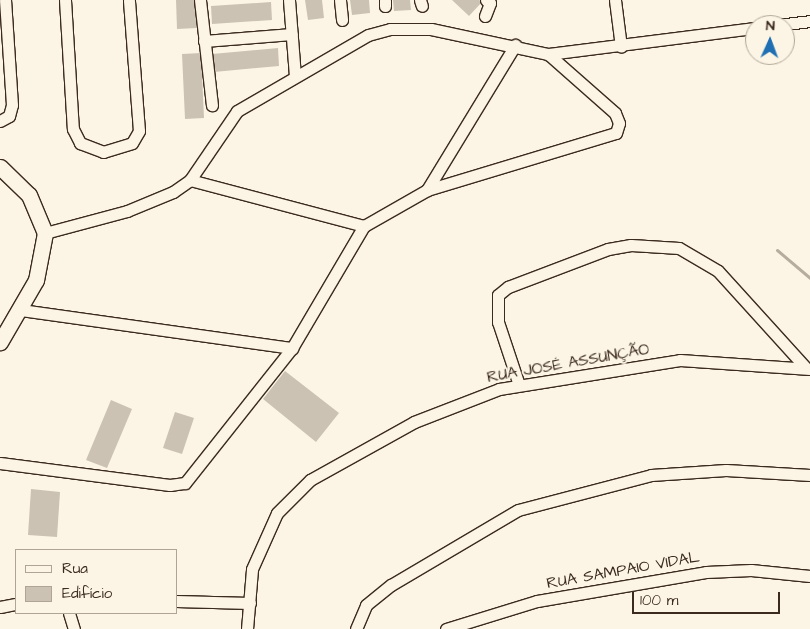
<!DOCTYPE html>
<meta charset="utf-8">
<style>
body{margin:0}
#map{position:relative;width:810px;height:629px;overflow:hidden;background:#fcf5e5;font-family:"Architects Daughter",sans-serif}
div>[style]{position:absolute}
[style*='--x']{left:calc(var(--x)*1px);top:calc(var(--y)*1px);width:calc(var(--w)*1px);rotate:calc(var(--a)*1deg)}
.stream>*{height:3px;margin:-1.5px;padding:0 1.5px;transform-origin:1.5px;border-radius:1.5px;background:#b7ad9e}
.building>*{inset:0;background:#ccc2b3}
.roads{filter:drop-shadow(1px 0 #3b2a1e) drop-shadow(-1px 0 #3b2a1e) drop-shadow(0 1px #3b2a1e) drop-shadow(0 -1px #3b2a1e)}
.minor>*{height:11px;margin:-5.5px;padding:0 5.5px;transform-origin:5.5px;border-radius:5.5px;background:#fcf5e5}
.major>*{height:15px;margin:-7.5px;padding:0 7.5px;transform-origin:7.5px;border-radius:7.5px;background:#fcf5e5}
span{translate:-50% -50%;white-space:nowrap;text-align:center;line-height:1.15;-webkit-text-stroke:4px #fcf5e5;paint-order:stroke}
.street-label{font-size:16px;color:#3b2a1e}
.legend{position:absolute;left:15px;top:549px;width:162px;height:65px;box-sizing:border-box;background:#fcf5e5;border:1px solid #afa495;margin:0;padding:6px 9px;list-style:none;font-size:15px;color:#3b2a1e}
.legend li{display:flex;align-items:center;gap:10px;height:25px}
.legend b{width:25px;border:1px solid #afa495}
.north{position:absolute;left:745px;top:15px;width:50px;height:50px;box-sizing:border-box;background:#fcf5e5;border:1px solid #afa495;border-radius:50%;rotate:2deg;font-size:14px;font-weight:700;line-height:20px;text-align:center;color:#3b2a1e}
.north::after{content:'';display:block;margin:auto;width:18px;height:22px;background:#1f6fb2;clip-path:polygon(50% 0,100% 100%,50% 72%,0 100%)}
.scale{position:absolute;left:632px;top:592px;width:148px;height:22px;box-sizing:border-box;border:2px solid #3b2a1e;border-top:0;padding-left:6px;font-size:15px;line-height:18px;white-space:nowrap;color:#3b2a1e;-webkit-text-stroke:4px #fcf5e5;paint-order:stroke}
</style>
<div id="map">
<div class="stream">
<i style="--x:777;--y:250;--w:43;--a:40.3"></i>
</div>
<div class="building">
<i style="clip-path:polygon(176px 0,195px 0,197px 28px,177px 29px)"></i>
<i style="clip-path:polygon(305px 0,322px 0,324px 18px,308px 20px)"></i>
<i style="clip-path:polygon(350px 0,369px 0,370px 13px,352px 15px)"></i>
<i style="clip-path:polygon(393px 0,410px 0,411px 10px,394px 11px)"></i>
<i style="clip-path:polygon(452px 0,479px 0,482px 2px,469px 16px)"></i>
<i style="clip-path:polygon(271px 2px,272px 20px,212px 24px,211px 6px)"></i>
<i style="clip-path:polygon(278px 48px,279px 66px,214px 72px,212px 54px)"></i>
<i style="clip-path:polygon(201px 53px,204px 118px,185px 119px,182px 54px)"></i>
<i style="clip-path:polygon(285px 371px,339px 413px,316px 442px,263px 399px)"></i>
<i style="clip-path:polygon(111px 400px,132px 409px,107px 468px,86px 460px)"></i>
<i style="clip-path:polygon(175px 412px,194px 418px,182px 454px,163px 448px)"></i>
<i style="clip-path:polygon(31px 489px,60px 492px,57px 537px,28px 535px)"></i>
</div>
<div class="roads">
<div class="minor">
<i style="--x:65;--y:0;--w:129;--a:86.5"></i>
<i style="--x:73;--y:129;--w:16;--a:63"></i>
<i style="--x:80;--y:143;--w:25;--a:21"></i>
<i style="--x:103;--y:152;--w:30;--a:-17"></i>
<i style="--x:132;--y:143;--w:14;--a:-60"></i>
<i style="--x:139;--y:131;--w:131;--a:-94.4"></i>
<i style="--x:200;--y:0;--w:106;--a:83.5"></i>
<i style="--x:289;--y:0;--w:76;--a:85.5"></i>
<i style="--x:340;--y:0;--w:20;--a:84"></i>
<i style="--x:385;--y:0;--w:6;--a:90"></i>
<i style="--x:420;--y:0;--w:6;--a:72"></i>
<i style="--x:615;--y:0;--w:47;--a:82.7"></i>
<i style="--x:485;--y:16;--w:14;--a:-69"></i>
<i style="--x:490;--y:3;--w:5;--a:-143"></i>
<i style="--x:778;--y:25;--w:32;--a:-7"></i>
<i style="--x:204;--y:41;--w:88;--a:-4.5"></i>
<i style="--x:0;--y:121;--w:10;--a:-29"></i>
<i style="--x:9;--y:116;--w:11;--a:-75"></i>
<i style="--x:12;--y:105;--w:105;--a:-93.8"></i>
<i style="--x:190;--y:180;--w:180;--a:14.8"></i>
<i style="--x:427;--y:190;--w:197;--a:-16.8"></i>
<i style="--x:616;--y:133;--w:10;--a:-73"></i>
<i style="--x:619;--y:123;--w:11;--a:-112"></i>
<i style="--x:615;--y:113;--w:89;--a:-138.6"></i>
<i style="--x:45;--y:233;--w:85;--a:-15"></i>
<i style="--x:127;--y:211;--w:50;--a:-22.4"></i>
<i style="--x:173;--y:192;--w:21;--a:-35"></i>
<i style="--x:190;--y:180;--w:83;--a:-55.7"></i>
<i style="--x:237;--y:111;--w:151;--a:-30.1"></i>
<i style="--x:368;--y:35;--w:23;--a:-15"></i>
<i style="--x:390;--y:29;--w:41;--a:0"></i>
<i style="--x:431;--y:29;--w:120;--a:12.1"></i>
<i style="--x:548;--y:54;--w:209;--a:-7.2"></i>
<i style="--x:21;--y:310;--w:274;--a:8"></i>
<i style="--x:519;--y:385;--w:66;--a:-108.4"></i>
<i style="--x:498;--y:322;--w:27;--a:-90"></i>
<i style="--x:498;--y:295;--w:13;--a:-39"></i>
<i style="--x:508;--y:287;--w:107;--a:-20.8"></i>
<i style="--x:608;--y:249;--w:23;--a:-10"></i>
<i style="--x:631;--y:245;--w:48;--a:3.6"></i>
<i style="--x:679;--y:248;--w:45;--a:30.5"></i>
<i style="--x:718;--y:271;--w:130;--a:47.8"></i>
<i style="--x:0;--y:463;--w:171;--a:7.4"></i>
<i style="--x:170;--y:485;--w:15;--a:-8"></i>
<i style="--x:185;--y:483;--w:172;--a:-51.6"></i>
<i style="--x:292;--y:348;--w:142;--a:-59.5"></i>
<i style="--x:364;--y:226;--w:73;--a:-29.7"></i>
<i style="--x:427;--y:190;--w:170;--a:-58.7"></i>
<i style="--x:176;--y:601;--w:74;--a:1.5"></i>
<i style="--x:0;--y:607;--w:16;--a:-11"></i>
<i style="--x:69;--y:613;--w:17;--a:73"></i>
<i style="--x:247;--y:629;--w:60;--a:-85.2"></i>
<i style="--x:252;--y:569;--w:61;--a:-65.9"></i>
<i style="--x:277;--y:513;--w:47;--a:-45"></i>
<i style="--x:310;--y:480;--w:119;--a:-29.1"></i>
<i style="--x:414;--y:422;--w:91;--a:-21.2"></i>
<i style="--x:499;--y:389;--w:183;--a:-9.1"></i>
<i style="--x:680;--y:360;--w:130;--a:4"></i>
<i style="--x:356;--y:629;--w:26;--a:-67"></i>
<i style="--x:366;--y:605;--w:32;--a:-39"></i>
<i style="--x:391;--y:585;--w:147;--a:-30.6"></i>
<i style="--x:518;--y:510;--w:138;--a:-14.7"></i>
<i style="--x:651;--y:475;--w:75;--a:-3.8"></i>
<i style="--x:726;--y:470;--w:84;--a:3.4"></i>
<i style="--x:446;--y:629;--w:95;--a:-17.1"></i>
<i style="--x:537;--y:601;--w:171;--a:-9.7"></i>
<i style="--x:706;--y:572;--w:45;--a:-2.5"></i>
<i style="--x:751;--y:570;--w:59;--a:5.8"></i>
</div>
<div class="major">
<i style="--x:0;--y:167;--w:40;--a:44"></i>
<i style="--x:29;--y:195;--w:41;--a:67.2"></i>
<i style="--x:45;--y:233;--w:48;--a:100.8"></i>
<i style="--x:36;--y:280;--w:72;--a:120.1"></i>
</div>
</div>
<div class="street-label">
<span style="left:568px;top:363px;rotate:-10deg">RUA JOSÉ ASSUNÇÃO</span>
<span style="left:623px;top:570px;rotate:-10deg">RUA SAMPAIO VIDAL</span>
</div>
<ul class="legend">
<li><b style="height:6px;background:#fcf5e5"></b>Rua</li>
<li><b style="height:14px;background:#ccc2b3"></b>Edifício</li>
</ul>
<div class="north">N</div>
<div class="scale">100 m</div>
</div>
